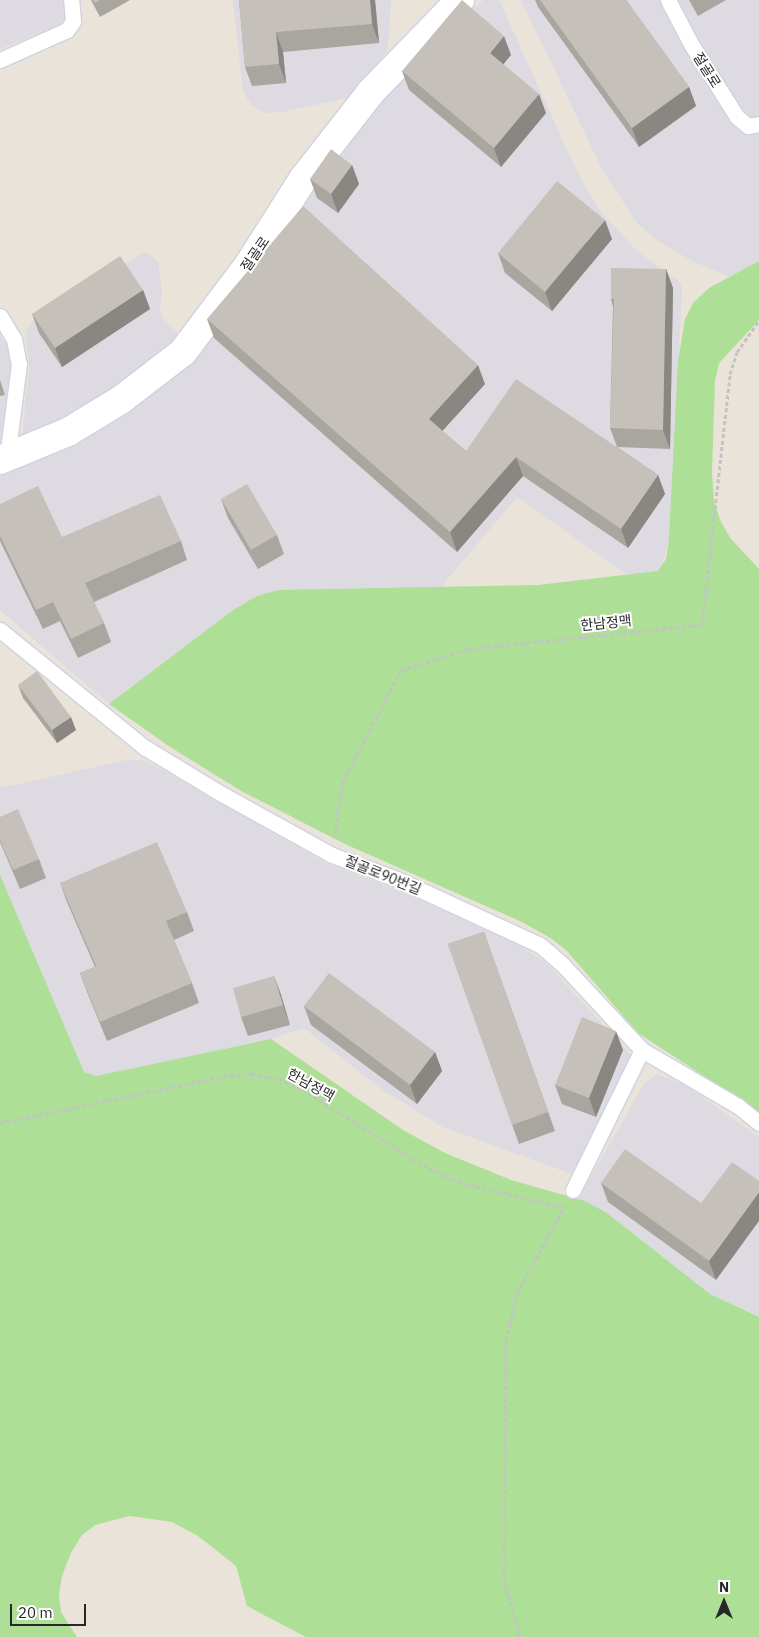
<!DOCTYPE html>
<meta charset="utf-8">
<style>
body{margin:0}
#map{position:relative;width:759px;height:1637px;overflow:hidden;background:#eae3d9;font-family:"IBM Plex Sans","Noto Sans KR",sans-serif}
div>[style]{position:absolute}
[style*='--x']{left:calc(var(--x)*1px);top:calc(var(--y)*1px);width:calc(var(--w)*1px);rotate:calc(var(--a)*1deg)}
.industrial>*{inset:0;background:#dddae2}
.green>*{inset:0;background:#ade096}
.path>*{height:3px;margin-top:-1.5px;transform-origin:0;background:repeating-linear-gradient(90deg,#c3c3c3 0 4px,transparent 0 6.5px)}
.roads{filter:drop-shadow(1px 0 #cfd2e1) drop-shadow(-1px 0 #cfd2e1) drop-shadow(0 1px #cfd2e1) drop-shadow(0 -1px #cfd2e1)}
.service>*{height:15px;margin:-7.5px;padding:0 7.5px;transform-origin:7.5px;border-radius:7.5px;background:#fff}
.minor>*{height:28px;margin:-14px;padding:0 14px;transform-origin:14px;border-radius:14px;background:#fff}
.wall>*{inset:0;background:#a9a59f}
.shaded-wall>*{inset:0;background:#8a8682}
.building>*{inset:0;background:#c5c0b9}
span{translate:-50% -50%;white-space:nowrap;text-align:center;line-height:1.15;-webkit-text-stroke:4px #fff;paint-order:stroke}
.street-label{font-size:14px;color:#282828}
.north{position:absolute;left:699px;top:1577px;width:50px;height:50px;-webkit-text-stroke:4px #fff;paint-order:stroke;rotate:0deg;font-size:14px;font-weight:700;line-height:20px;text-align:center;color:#282828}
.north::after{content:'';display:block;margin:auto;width:18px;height:22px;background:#282828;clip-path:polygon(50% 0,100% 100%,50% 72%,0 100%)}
.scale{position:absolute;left:10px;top:1604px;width:76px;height:22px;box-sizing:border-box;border:2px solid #282828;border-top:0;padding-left:6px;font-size:15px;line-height:18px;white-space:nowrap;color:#282828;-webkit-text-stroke:4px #fff;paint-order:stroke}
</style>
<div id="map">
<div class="industrial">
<i style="clip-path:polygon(0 0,65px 0,67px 13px,64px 23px,0 49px)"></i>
<i style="clip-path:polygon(233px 0,391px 0,388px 49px,351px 97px,283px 112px,264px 113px,251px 105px,243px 91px)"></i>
<i style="clip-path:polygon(483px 0,499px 0,573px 163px,599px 210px,638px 252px,679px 281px,682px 288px,673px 489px,669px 538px,662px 567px,658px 571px,629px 576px,517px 497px,440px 588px,257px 596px,233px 610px,109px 704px,0 610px,0 473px,105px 425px,300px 207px,372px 108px)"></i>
<i style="clip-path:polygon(521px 0,759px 0,759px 261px,730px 277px,690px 260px,657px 240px,636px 222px,601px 167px)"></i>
<i style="clip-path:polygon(142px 253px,149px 254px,158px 262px,162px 289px,160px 309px,164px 321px,180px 336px,132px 378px,60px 423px,22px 439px,29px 367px,26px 332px,32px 322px)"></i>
<i style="clip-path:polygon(0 335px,7px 346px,11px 363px,7px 413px,0 447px)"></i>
<i style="clip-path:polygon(127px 760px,141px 760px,157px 767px,327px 864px,398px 890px,522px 947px,546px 963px,631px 1055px,572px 1174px,443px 1127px,385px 1092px,304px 1028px,271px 1039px,96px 1076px,83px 1072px,0 875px,0 788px)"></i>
<i style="clip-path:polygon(657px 1074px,686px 1086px,759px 1137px,759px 1317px,710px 1294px,607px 1213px,578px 1199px,644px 1084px)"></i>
</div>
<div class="green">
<i style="clip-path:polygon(759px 261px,759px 320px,719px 363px,715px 381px,712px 473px,714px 502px,721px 522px,731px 539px,759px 569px,759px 1112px,638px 1033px,567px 951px,552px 939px,522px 922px,345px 844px,243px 792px,170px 747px,109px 704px,233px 610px,257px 596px,278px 590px,538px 585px,658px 571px,666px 559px,669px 538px,678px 361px,685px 319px,693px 303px,709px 288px)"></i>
<i style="clip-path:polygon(0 875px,84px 1072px,96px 1076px,271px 1039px,403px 1130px,445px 1153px,511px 1180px,585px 1201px,607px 1213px,710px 1294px,759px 1317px,759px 1637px,306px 1637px,247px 1606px,236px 1566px,198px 1536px,172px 1522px,130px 1516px,95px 1525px,82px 1535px,71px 1553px,62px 1576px,59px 1595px,61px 1612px,77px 1637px,0 1637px)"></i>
</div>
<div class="path">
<i style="--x:335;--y:834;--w:51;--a:-82.2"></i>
<i style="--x:342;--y:783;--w:127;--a:-62.4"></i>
<i style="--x:401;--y:670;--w:70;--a:-17.4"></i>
<i style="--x:468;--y:649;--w:235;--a:-5.9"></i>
<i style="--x:702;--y:625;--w:253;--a:-83.6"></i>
<i style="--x:730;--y:374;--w:23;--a:-72"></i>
<i style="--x:737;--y:352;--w:39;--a:-55"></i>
<i style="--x:0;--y:1123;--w:235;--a:-11.8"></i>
<i style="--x:230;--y:1075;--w:21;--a:-3"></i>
<i style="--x:251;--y:1074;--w:28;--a:10"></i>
<i style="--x:279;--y:1079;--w:26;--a:23"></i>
<i style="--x:303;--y:1089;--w:130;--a:32.7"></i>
<i style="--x:412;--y:1159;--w:37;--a:27"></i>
<i style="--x:445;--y:1176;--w:27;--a:20"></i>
<i style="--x:470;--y:1185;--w:94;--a:13.6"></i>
<i style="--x:520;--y:1637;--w:61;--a:-105.2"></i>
<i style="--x:504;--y:1578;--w:238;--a:-89.5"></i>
<i style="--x:506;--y:1340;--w:48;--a:-76.8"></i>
<i style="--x:517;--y:1293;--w:99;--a:-61.1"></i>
</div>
<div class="roads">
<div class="service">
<i style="--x:668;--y:0;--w:50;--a:62.4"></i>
<i style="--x:691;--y:44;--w:86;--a:57.8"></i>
<i style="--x:737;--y:117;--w:14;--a:39"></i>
<i style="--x:748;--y:126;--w:11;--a:-10"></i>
<i style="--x:0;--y:60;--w:73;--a:-24.1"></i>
<i style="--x:67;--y:30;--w:11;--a:-56"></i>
<i style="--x:73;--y:21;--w:21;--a:-95"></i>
<i style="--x:0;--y:316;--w:27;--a:59"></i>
<i style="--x:14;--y:339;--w:25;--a:79"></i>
<i style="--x:19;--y:364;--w:95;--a:97.3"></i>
<i style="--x:0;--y:630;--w:186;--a:39.1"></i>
<i style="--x:144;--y:747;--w:89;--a:31.2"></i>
<i style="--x:220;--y:793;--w:128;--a:29"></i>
<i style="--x:332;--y:855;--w:69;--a:20.3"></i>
<i style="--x:397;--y:879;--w:157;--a:24.8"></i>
<i style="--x:540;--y:945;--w:29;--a:41"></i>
<i style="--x:562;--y:964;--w:117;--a:47.1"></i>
<i style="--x:642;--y:1050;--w:111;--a:30.3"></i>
<i style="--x:738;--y:1106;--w:27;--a:39"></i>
<i style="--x:573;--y:1190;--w:156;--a:-63.8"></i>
</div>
<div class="minor">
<i style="--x:0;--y:460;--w:74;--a:-22.4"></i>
<i style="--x:68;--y:432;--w:63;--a:-31.4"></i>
<i style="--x:122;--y:399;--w:77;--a:-37.6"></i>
<i style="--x:183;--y:352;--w:110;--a:-53.1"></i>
<i style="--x:249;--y:264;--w:101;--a:-57.6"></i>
<i style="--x:303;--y:179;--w:110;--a:-52"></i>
<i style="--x:371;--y:92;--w:128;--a:-45.9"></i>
</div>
</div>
<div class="wall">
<i style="clip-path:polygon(91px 0,130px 0,100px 17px)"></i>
<i style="clip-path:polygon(239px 0,375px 0,379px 43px,283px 52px,286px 83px,252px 86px,245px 67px)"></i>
<i style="clip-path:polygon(535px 0,626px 0,689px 87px,696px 106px,639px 147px,538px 7px)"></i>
<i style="clip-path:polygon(689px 0,726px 0,698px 16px)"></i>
<i style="clip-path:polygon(511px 55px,503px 64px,546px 113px,501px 167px,409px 90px,402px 71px)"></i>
<i style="clip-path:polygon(352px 165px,359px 184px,338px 213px,317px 198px,310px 179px)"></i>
<i style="clip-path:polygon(612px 239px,552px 311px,505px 273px,498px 253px)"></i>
<i style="clip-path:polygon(666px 269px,673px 288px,670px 449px,617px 447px,658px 475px,665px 494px,628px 548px,523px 476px,457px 552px,214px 338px,207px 319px,485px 384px,442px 431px,466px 451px,617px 447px,610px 428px,613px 307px,611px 299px)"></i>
<i style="clip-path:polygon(143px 290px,150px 309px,62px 367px,39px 333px,32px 314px)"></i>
<i style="clip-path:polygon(0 380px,5px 395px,0 396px)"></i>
<i style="clip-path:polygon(221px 499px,277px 535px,284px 554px,258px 569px,228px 518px)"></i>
<i style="clip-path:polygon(0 504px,62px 537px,181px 541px,187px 560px,94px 602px,104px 623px,111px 642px,78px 658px,60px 621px,43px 629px,0 541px)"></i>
<i style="clip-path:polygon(18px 685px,76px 730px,57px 743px,23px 698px)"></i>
<i style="clip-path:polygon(0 817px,39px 859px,46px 878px,20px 889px,0 842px)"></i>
<i style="clip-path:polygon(60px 883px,187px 912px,194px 931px,174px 940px,192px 983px,199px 1003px,107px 1041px,87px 992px,80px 973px,95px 967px,67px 902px)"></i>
<i style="clip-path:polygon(484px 932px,555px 1131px,519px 1144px,448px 944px)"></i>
<i style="clip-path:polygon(274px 976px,281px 995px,290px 1025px,248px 1036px,241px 1017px)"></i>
<i style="clip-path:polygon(304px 1006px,435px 1052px,442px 1071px,417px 1104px,311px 1025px)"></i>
<i style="clip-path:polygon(623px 1050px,596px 1117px,562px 1104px,555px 1085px)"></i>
<i style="clip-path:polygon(601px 1183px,701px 1203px,716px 1280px,608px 1202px)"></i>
</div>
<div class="shaded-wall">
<i style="clip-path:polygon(370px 0,375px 0,379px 43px,372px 24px)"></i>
<i style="clip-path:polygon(276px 32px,283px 52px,286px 83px,279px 64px)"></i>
<i style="clip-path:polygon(504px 36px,511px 55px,497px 72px,490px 53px)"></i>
<i style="clip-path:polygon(689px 87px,696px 106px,639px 147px,632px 128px)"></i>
<i style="clip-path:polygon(539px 94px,546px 113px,501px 167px,494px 148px)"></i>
<i style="clip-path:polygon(352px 165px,359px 184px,338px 213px,331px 194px)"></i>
<i style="clip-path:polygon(605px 220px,612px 239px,552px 311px,545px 292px)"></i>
<i style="clip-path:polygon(666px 269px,673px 288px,670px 449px,663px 430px)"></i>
<i style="clip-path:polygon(143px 290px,150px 309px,62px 367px,55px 348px)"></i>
<i style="clip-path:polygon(478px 365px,485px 384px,436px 438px,429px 419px)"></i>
<i style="clip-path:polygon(516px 457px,523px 476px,457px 552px,450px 532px)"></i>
<i style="clip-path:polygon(658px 475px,665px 494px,628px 548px,621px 529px)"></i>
<i style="clip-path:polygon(71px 717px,76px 730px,57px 743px,52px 730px)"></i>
<i style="clip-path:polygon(274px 976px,281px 995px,290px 1025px,283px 1005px)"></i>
<i style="clip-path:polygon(616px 1031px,623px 1050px,596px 1117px,589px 1098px)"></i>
<i style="clip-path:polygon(435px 1052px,442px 1071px,417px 1104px,410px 1085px)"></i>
<i style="clip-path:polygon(759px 1192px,759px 1221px,716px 1280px,709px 1261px)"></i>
</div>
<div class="building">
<i style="clip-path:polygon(93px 0,100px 0,95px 3px)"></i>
<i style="clip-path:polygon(239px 0,370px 0,372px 24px,276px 32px,279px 64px,245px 67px)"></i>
<i style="clip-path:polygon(462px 0,504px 36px,490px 53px,539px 94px,494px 148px,402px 71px)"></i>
<i style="clip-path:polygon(540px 0,626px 0,689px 87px,632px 128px)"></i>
<i style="clip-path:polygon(331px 149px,352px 165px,331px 194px,310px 179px)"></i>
<i style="clip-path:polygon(557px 181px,605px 220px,545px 292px,498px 253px)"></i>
<i style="clip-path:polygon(303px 206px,478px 365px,429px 419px,466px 451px,516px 379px,658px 475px,621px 529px,516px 457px,450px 532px,207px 319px)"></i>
<i style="clip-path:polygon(120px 256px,143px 290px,55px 348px,32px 314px)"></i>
<i style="clip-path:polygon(611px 268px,666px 269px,663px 430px,610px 428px,614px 299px,611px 299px)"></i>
<i style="clip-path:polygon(247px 484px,277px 535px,251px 550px,221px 499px)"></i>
<i style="clip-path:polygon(38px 486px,62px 537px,160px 495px,181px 541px,85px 583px,104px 623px,71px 639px,53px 602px,36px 610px,0 536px,0 504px)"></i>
<i style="clip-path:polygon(37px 671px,71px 717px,52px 730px,18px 685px)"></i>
<i style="clip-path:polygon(18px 809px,39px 859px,13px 870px,0 840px,0 817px)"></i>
<i style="clip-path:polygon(157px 842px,187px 912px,166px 921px,192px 983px,100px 1022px,80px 973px,96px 966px,60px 883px)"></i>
<i style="clip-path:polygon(484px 932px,548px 1112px,512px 1125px,448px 944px)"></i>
<i style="clip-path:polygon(329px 973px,435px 1052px,410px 1085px,304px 1006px)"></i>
<i style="clip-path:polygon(274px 976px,283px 1005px,241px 1017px,233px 988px)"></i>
<i style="clip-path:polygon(582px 1017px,616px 1031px,589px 1098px,555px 1085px)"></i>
<i style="clip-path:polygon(625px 1149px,701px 1203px,732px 1162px,759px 1181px,759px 1192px,709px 1261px,601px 1183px)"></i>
</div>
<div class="street-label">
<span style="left:707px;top:70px;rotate:58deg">절골로</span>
<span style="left:255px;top:254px;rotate:-56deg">절골로</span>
<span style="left:606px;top:623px;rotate:-6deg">한남정맥</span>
<span style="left:383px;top:875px;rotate:22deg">절골로90번길</span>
<span style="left:311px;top:1085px;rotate:29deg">한남정맥</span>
</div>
<div class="north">N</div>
<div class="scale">20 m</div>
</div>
